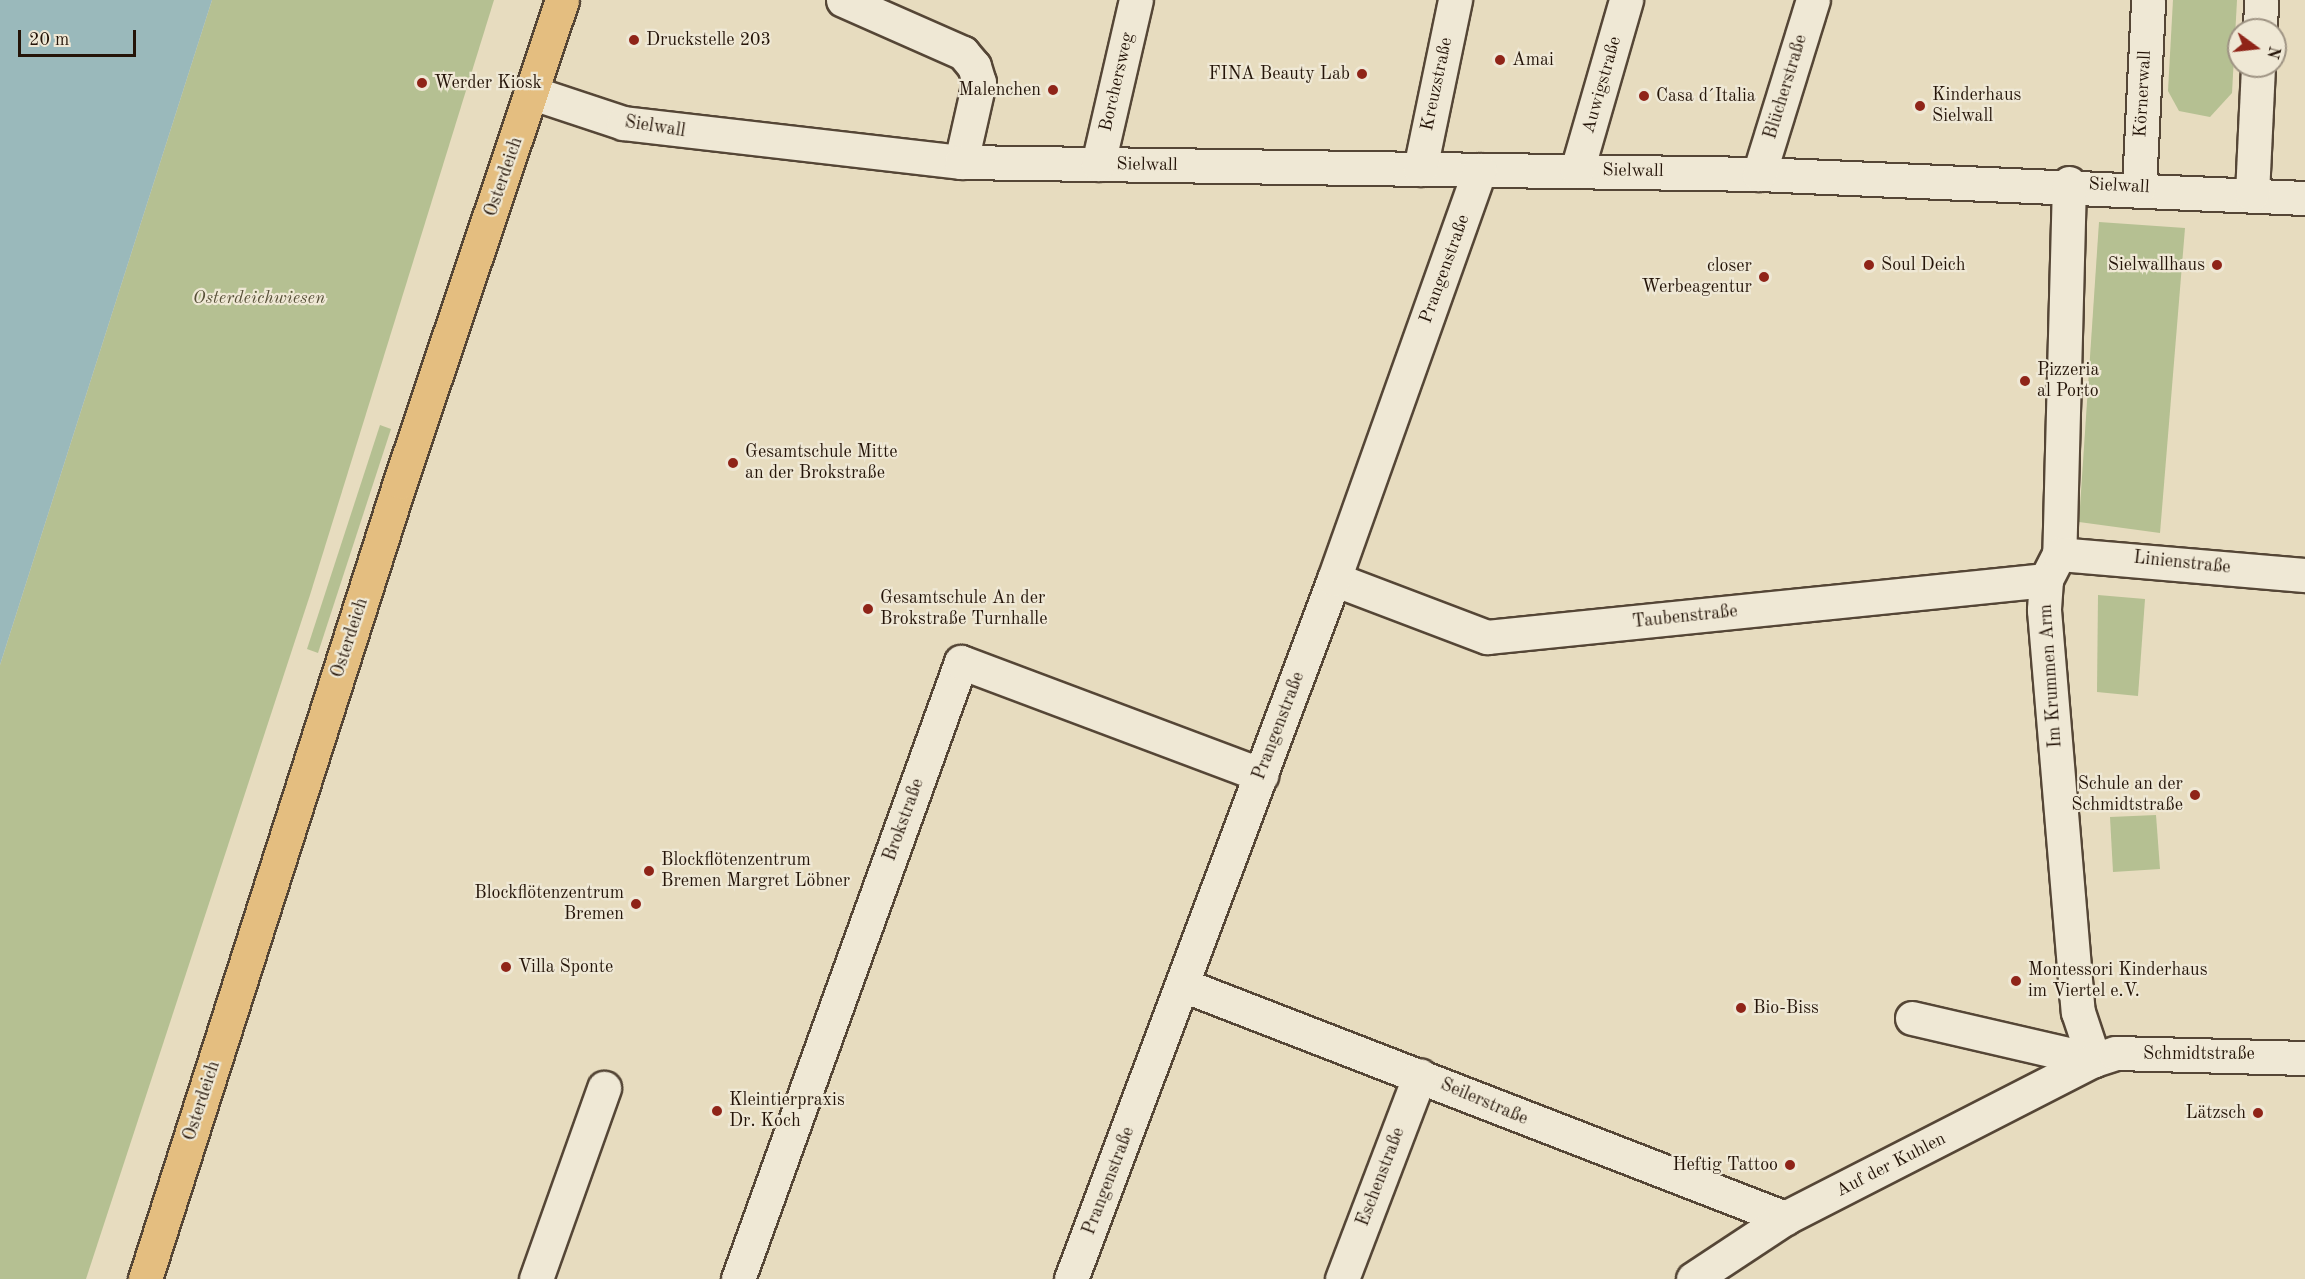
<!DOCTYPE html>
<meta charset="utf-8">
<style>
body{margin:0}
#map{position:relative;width:2305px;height:1279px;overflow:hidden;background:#e7dcbf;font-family:"Old Standard TT",serif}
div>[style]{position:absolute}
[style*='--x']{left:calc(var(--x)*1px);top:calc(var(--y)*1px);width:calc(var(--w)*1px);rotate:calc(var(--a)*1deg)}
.green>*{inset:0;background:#b5c092}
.water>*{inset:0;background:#9ab9bb}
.roads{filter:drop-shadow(2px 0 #554636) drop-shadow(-2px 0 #554636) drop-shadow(0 2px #554636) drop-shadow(0 -2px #554636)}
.minor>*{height:33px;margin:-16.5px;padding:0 16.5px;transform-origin:16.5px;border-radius:16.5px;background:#efe8d5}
.major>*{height:33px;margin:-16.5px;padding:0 16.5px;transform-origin:16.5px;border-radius:16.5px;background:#e4be80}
.dots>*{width:16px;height:16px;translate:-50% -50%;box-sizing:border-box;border:3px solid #efe8d5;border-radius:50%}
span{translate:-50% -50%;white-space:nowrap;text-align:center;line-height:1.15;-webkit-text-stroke:4.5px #efe8d5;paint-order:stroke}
.poi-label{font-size:18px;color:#241408}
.left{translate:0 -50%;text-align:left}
.right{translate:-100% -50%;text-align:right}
.street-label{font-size:18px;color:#241408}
.park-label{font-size:18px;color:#575038;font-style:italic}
.north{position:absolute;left:2227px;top:18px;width:60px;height:60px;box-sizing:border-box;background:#efe8d5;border:2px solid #9e9383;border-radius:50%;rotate:105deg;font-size:16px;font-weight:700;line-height:24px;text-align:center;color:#241408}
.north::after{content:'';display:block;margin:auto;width:21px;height:27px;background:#8f2418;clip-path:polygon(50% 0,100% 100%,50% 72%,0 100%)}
.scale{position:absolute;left:18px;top:30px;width:118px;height:27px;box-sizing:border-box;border:3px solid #241408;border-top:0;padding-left:8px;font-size:18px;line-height:21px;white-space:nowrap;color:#241408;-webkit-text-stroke:4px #efe8d5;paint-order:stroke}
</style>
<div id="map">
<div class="green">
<i style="clip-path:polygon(212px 0,494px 0,310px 595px,86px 1279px,0 1279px,0 665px)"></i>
<i style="clip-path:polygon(2173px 0,2237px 0,2232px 93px,2210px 117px,2179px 111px,2168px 91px)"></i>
<i style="clip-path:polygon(2099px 222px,2185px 228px,2160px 533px,2079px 522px)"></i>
<i style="clip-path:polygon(380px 425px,391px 429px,318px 653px,307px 649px)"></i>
<i style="clip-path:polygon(2098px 595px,2145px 599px,2138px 696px,2097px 692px)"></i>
<i style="clip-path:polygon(2156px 815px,2160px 869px,2113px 872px,2110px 817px)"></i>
</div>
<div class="water">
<i style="clip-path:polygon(0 0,212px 0,0 665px)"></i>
</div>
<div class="roads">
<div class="minor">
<i style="--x:843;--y:0;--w:131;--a:23.8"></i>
<i style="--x:963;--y:53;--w:17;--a:50"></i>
<i style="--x:974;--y:66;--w:17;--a:73"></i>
<i style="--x:979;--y:82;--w:82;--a:102.7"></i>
<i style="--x:2260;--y:30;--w:30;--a:-88"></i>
<i style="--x:533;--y:93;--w:95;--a:18.4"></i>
<i style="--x:623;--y:123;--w:340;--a:6.6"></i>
<i style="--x:961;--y:162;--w:798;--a:0.86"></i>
<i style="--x:1759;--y:174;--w:547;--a:2.52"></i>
<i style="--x:1098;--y:164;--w:168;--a:-77"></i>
<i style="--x:1420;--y:169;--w:173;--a:-78.3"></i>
<i style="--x:1577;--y:170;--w:177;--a:-73.9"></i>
<i style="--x:1759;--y:174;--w:182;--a:-72.8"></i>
<i style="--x:2069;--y:183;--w:371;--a:91.5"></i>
<i style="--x:2059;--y:554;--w:29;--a:117"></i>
<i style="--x:2046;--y:580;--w:30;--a:94"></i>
<i style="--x:2044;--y:610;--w:403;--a:85.2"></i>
<i style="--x:2078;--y:1012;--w:51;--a:71.6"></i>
<i style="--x:2139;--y:187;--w:187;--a:-87.2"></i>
<i style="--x:2252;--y:194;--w:128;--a:-87.3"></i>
<i style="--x:2059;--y:554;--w:247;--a:4.9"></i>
<i style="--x:1334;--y:579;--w:164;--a:20.8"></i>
<i style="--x:1487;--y:637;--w:562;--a:-5.82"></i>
<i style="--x:1183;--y:985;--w:646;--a:21.16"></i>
<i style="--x:1912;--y:1018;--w:187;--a:13"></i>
<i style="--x:536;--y:1279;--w:203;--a:-70.4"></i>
<i style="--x:738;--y:1279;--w:656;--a:-70.13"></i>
<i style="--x:961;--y:662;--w:321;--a:20.6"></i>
<i style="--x:1071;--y:1279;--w:748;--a:-69.41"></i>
<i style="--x:1334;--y:579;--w:434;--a:-70.4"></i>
<i style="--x:1342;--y:1279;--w:218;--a:-69.1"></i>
<i style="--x:1693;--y:1279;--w:110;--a:-33.5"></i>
<i style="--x:1785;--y:1218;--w:347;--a:-27.1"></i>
<i style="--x:2094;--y:1060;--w:22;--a:-18"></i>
<i style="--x:2115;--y:1053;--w:190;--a:1.5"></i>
</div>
<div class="major">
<i style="--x:145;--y:1279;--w:837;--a:-72.26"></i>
<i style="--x:400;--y:482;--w:508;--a:-71.42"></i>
</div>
</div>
<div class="dots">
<i style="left:634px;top:40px;background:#8f2418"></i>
<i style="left:1500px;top:60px;background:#8f2418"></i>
<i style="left:1362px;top:74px;background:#8f2418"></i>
<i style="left:422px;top:83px;background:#8f2418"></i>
<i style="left:1053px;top:90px;background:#8f2418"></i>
<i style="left:1644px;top:96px;background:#8f2418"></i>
<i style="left:1920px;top:106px;background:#8f2418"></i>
<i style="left:1869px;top:265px;background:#8f2418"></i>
<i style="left:2217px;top:265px;background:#8f2418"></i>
<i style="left:1764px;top:277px;background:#8f2418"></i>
<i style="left:2025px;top:381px;background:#8f2418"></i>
<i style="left:733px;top:463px;background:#8f2418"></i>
<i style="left:868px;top:609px;background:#8f2418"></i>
<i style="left:2195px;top:795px;background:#8f2418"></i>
<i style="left:649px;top:871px;background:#8f2418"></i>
<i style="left:636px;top:904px;background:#8f2418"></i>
<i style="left:506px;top:967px;background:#8f2418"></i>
<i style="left:2016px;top:981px;background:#8f2418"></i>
<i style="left:1741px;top:1008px;background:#8f2418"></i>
<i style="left:717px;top:1111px;background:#8f2418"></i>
<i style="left:2258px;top:1113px;background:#8f2418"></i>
<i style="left:1790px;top:1165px;background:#8f2418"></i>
</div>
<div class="poi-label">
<span class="left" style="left:646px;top:40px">Druckstelle 203</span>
<span class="left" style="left:1512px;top:60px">Amai</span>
<span class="right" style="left:1350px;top:74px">FINA Beauty Lab</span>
<span class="left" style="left:434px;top:83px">Werder Kiosk</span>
<span class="right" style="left:1041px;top:90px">Malenchen</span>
<span class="left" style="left:1656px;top:96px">Casa d´Italia</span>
<span class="left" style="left:1932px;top:106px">Kinderhaus<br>Sielwall</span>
<span class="left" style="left:1881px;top:265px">Soul Deich</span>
<span class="right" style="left:2205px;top:265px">Sielwallhaus</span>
<span class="right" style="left:1752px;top:277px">closer<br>Werbeagentur</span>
<span class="left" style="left:2037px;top:381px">Pizzeria<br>al Porto</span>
<span class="left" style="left:745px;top:463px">Gesamtschule Mitte<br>an der Brokstraße</span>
<span class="left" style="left:880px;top:609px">Gesamtschule An der<br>Brokstraße Turnhalle</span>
<span class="right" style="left:2183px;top:795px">Schule an der<br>Schmidtstraße</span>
<span class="left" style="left:661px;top:871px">Blockflötenzentrum<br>Bremen Margret Löbner</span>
<span class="right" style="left:624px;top:904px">Blockflötenzentrum<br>Bremen</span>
<span class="left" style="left:518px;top:967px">Villa Sponte</span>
<span class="left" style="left:2028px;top:981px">Montessori Kinderhaus<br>im Viertel e.V.</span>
<span class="left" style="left:1753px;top:1008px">Bio-Biss</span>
<span class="left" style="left:729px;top:1111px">Kleintierpraxis<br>Dr. Koch</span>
<span class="right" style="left:2246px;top:1113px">Lätzsch</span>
<span class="right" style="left:1778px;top:1165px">Heftig Tattoo</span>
</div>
<div class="street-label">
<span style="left:1117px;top:82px;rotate:-77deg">Borchersweg</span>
<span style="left:1437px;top:84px;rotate:-78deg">Kreuzstraße</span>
<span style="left:1602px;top:85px;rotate:-74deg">Auwigstraße</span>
<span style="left:1786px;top:87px;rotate:-73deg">Blücherstraße</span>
<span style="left:2143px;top:94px;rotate:-87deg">Körnerwall</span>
<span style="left:655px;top:127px;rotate:9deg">Sielwall</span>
<span style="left:1147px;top:165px;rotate:1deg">Sielwall</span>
<span style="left:1633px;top:171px;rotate:1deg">Sielwall</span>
<span style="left:504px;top:177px;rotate:-71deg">Osterdeich</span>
<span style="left:2119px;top:186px;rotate:3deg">Sielwall</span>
<span style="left:1445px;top:269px;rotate:-70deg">Prangenstraße</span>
<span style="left:2182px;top:563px;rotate:6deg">Linienstraße</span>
<span style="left:1685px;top:617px;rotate:-6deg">Taubenstraße</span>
<span style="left:350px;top:638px;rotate:-72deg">Osterdeich</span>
<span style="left:2051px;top:676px;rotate:-94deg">Im Krummen Arm</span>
<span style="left:1279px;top:726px;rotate:-69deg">Prangenstraße</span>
<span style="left:904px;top:820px;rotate:-70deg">Brokstraße</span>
<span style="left:2199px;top:1054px">Schmidtstraße</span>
<span style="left:202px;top:1101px;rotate:-72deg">Osterdeich</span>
<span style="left:1484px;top:1102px;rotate:23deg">Seilerstraße</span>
<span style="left:1891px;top:1165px;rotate:-27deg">Auf der Kuhlen</span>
<span style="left:1381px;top:1177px;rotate:-69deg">Eschenstraße</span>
<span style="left:1109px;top:1181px;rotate:-69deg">Prangenstraße</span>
</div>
<div class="park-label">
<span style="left:259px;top:298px">Osterdeichwiesen</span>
</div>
<div class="north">N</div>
<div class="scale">20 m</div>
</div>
